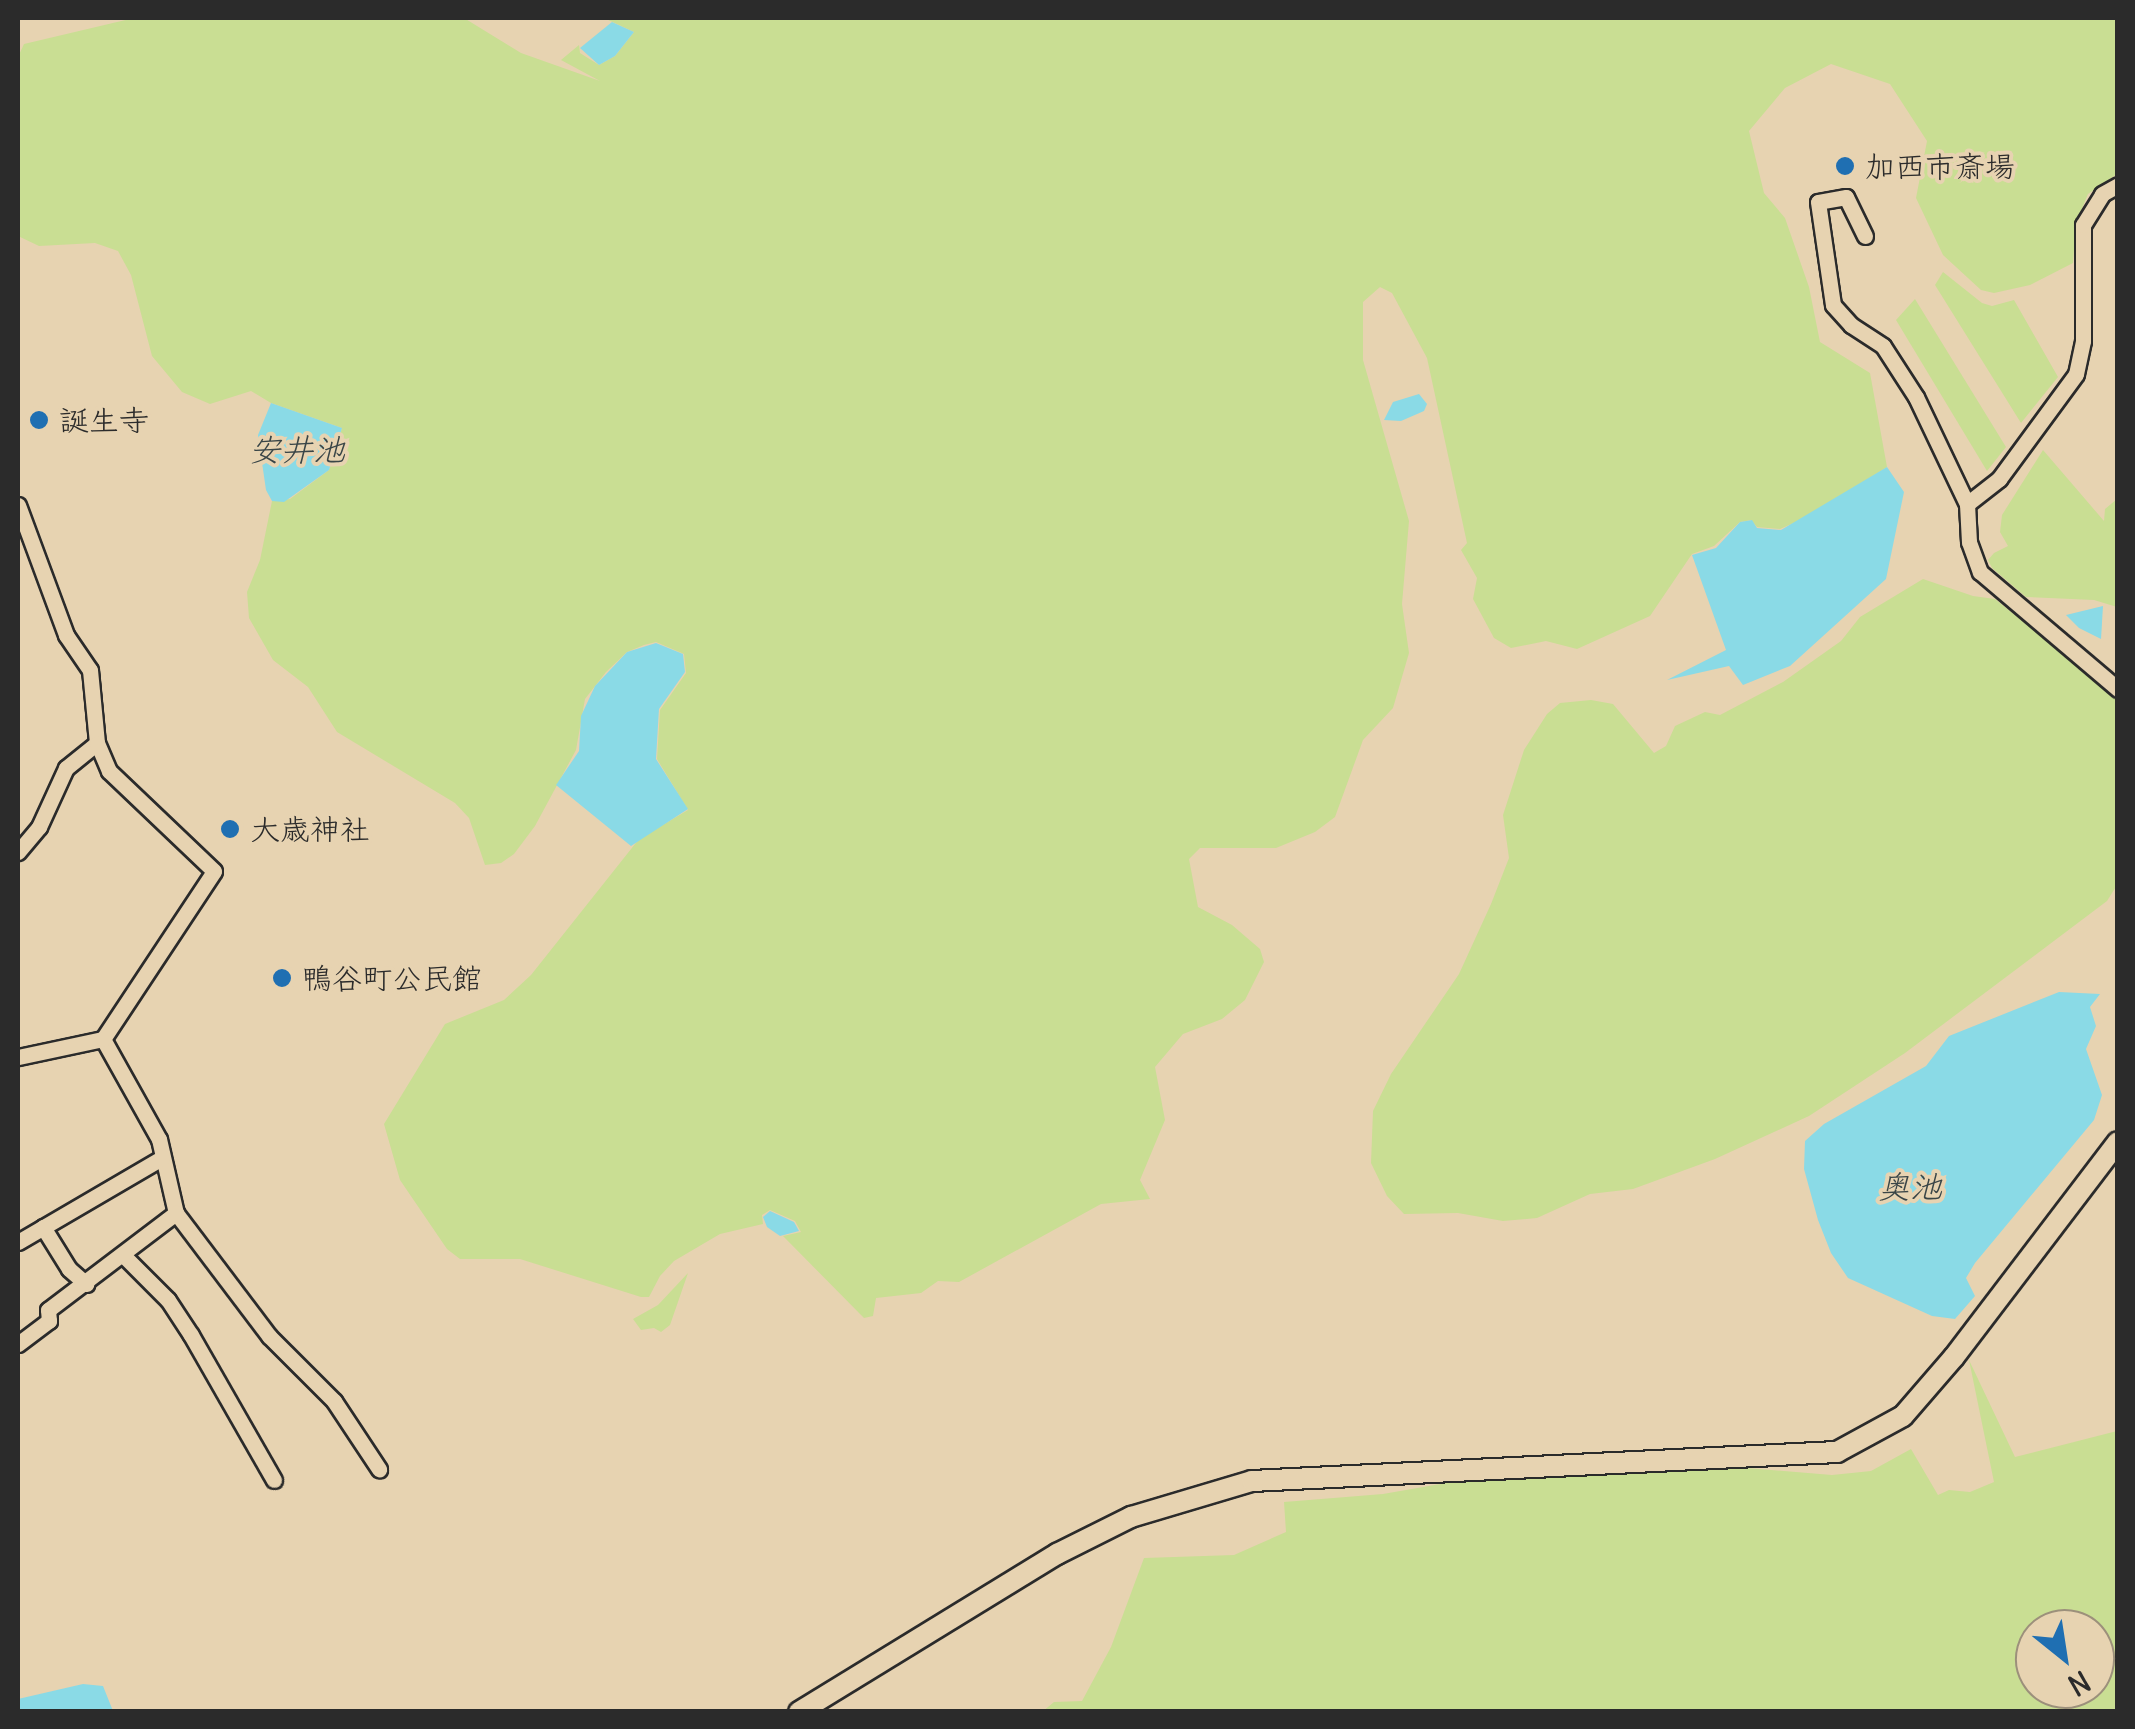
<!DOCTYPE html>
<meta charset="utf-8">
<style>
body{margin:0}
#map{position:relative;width:2135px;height:1729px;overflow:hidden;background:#e7d3b1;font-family:Delius,"Klee One",sans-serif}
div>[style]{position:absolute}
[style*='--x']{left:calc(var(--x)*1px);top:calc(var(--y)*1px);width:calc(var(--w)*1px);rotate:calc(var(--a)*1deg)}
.green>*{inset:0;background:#c9de93}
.water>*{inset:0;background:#8adae6}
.roads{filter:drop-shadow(2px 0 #2b2b2b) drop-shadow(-2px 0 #2b2b2b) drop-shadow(0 2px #2b2b2b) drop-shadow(0 -2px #2b2b2b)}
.minor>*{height:15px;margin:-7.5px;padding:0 7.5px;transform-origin:7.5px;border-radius:7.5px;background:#e7d3b1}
.tertiary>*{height:20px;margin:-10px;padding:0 10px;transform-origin:10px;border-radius:10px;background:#e7d3b1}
.dots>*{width:28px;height:28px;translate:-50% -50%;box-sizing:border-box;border:5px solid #e7d3b1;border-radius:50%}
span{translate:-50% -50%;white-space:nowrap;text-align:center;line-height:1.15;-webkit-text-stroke:8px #e7d3b1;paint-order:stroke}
.poi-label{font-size:30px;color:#2b2b2b}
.left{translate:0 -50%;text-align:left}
.water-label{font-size:32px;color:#394547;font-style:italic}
.frame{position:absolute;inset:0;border:20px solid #2b2b2b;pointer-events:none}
.north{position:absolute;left:2015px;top:1609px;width:100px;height:100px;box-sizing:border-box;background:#e7d3b1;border:2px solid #9c907b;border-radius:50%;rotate:150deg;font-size:28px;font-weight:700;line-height:40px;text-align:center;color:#2b2b2b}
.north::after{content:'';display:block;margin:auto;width:35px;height:45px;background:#1f6fb2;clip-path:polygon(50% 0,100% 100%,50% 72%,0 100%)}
</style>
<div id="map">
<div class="green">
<i style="clip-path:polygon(134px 18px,464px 18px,521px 53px,600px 81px,561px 60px,579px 45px,580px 53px,599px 65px,615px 56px,634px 32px,604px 18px,2117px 18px,2117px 174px,2088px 194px,2076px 223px,2073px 263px,2030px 285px,1994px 293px,1981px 290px,1943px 255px,1916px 198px,1927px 141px,1890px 84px,1831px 64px,1785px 88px,1749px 131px,1764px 193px,1785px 218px,1809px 287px,1820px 342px,1870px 373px,1887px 467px,1812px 515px,1780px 529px,1757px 527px,1751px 520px,1740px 522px,1714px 546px,1692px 554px,1650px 616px,1577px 649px,1546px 641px,1511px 648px,1494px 638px,1473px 599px,1477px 578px,1461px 550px,1467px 543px,1427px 358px,1392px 293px,1380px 287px,1363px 302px,1363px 360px,1409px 521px,1402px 604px,1409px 653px,1393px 708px,1363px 740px,1335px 817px,1315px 832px,1276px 848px,1200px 848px,1189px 859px,1198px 907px,1232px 925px,1260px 949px,1264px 962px,1245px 1000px,1222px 1019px,1183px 1034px,1155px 1067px,1165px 1120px,1140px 1180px,1150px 1199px,1101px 1204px,959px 1282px,938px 1281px,921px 1293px,876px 1298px,873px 1316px,864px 1318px,783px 1236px,801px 1232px,795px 1221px,770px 1210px,762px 1215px,763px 1224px,720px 1234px,674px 1261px,660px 1276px,649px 1297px,641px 1297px,520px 1259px,460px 1259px,447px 1249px,400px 1180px,384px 1124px,445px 1024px,504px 1000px,531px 975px,639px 839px,688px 810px,657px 759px,660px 710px,686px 673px,684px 654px,656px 642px,644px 645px,627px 652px,606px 672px,585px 699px,576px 750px,535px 826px,514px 854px,501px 863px,485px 865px,469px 818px,455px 803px,337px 732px,308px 687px,273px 660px,249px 618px,247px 592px,260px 560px,272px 501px,290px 499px,329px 470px,342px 428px,271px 403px,251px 391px,210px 404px,182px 392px,152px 356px,131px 275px,118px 251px,95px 243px,39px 246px,18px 236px,18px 57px,24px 44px)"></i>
<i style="clip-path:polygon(1943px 272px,1982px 303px,1992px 306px,2014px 300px,2058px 377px,2021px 423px,1935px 285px)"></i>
<i style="clip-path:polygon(1915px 299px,2006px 447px,1987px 471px,1896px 320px)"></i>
<i style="clip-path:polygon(2043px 450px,2104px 521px,2105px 509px,2117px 499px,2117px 607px,2094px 600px,2026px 597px,1992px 568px,1988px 560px,1994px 553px,2008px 546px,2000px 532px,2002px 515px)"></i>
<i style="clip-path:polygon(1923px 579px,1973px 596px,1995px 599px,2117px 697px,2117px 885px,2107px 901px,1905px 1053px,1809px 1116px,1715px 1159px,1633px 1189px,1590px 1194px,1537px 1218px,1503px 1221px,1458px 1213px,1404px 1214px,1387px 1196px,1371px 1163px,1373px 1111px,1391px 1074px,1459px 974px,1491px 904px,1509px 858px,1503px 815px,1524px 750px,1547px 714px,1560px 703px,1591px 700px,1613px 704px,1654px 753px,1666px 746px,1675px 726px,1705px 712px,1720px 715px,1783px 682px,1841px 641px,1860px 617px)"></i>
<i style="clip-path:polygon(688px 1273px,670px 1325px,661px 1332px,654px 1328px,641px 1330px,633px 1319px,658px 1305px)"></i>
<i style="clip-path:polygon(evenodd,1969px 1360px,2015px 1457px,2117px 1431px,2117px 1711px,1042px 1712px,1054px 1702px,1082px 1701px,1111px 1647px,1144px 1558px,1234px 1555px,1286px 1532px,1284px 1502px,1383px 1494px,1601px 1456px,1832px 1475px,1871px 1471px,1911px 1449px,1938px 1495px,1949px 1490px,1970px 1492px,1994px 1482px,1969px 1360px,2035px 1629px,2095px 1629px,2095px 1689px,2035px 1689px,2035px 1629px)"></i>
</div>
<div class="water">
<i style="clip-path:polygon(612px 22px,634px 32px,615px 56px,599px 65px,580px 48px)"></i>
<i style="clip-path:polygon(1419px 394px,1427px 404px,1424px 411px,1401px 421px,1384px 420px,1393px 402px)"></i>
<i style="clip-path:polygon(271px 403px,342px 428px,329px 470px,284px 502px,272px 501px,266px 490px,258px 435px)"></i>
<i style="clip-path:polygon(1887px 467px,1904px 492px,1886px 579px,1790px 666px,1743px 685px,1729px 666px,1667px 680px,1726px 650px,1692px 555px,1716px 548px,1740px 522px,1752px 520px,1757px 528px,1781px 530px)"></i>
<i style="clip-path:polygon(2103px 606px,2101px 639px,2079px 628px,2066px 615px)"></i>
<i style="clip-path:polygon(656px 643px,683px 654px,685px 672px,659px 709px,656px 759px,688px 809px,631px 846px,556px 785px,579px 751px,581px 716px,595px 686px,627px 652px)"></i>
<i style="clip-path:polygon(2059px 992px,2100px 994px,2090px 1007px,2096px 1026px,2086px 1049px,2102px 1095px,2094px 1120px,1975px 1263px,1966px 1278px,1975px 1296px,1955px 1319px,1932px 1316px,1848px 1278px,1831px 1253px,1818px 1220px,1804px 1169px,1805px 1141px,1824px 1124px,1926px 1066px,1949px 1036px)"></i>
<i style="clip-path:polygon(770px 1211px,794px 1222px,799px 1231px,780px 1236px,767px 1227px,763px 1217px)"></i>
<i style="clip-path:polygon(83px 1684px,103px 1686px,113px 1711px,18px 1711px,18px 1699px)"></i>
</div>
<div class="roads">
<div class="minor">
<i style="--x:1865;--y:236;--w:43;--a:-116"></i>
<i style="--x:1846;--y:197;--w:28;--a:170"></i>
<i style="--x:1818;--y:202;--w:104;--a:81.7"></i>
<i style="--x:1833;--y:305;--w:27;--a:48"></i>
<i style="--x:1851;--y:325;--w:38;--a:33"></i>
<i style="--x:1883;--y:346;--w:61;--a:57.1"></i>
<i style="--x:1916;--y:397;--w:119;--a:64.5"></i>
<i style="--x:1967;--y:504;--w:38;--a:87"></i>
<i style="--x:1969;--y:542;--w:32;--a:70"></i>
<i style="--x:1980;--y:572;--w:181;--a:40.3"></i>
<i style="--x:1967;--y:504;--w:41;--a:-38"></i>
<i style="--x:1999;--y:479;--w:130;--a:-53.7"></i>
<i style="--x:2076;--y:374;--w:34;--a:-78"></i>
<i style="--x:2083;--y:341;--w:116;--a:-90"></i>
<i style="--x:2083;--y:225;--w:36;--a:-58"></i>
<i style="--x:2102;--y:194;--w:18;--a:-29"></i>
<i style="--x:18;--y:505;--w:139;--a:69.7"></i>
<i style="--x:66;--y:635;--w:42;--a:55.6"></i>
<i style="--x:90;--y:670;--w:73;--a:84.5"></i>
<i style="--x:97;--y:743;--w:40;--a:141"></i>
<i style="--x:66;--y:768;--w:65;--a:114.6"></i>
<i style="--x:39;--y:827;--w:33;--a:130"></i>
<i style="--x:103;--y:1039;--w:115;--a:60.8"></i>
<i style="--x:159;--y:1139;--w:76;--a:77.1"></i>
<i style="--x:176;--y:1213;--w:154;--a:52.9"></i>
<i style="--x:269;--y:1336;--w:92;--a:45"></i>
<i style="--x:334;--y:1401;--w:82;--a:56.5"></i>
<i style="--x:18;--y:1057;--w:87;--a:-12"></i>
<i style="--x:103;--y:1039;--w:201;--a:-56.5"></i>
<i style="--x:214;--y:871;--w:145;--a:-136.4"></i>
<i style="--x:109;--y:771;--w:30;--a:-113"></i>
<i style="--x:43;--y:1227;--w:49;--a:58.2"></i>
<i style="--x:69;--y:1269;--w:23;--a:41"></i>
<i style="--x:18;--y:1242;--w:167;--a:-30.3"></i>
<i style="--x:124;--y:1256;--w:62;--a:45"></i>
<i style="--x:168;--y:1300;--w:42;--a:56.7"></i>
<i style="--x:191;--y:1335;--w:167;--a:60.2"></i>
<i style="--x:18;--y:1344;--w:39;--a:-37"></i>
<i style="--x:49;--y:1321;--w:11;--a:-95"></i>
<i style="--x:48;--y:1310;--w:161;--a:-37.2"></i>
</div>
<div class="tertiary">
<i style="--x:799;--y:1712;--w:303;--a:-31.5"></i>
<i style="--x:1057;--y:1554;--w:83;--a:-26.6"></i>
<i style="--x:1131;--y:1517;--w:126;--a:-16.6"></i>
<i style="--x:1252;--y:1481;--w:586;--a:-2.84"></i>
<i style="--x:1837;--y:1452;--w:75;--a:-28.6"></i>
<i style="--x:1903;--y:1416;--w:78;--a:-49.2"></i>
<i style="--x:1954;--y:1357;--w:270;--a:-52.7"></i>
</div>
</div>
<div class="dots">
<i style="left:1845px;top:166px;background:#1f6fb2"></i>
<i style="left:39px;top:420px;background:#1f6fb2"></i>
<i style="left:230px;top:829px;background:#1f6fb2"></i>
<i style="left:282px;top:978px;background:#1f6fb2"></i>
</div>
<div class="poi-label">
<span class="left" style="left:1865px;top:166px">加西市斎場</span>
<span class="left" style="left:59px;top:420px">誕生寺</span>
<span class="left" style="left:250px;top:829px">大歳神社</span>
<span class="left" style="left:302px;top:978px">鴨谷町公民館</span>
</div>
<div class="water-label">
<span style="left:297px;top:450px">安井池</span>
<span style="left:1910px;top:1187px">奥池</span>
</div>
<div class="frame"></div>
<div class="north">N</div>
</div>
